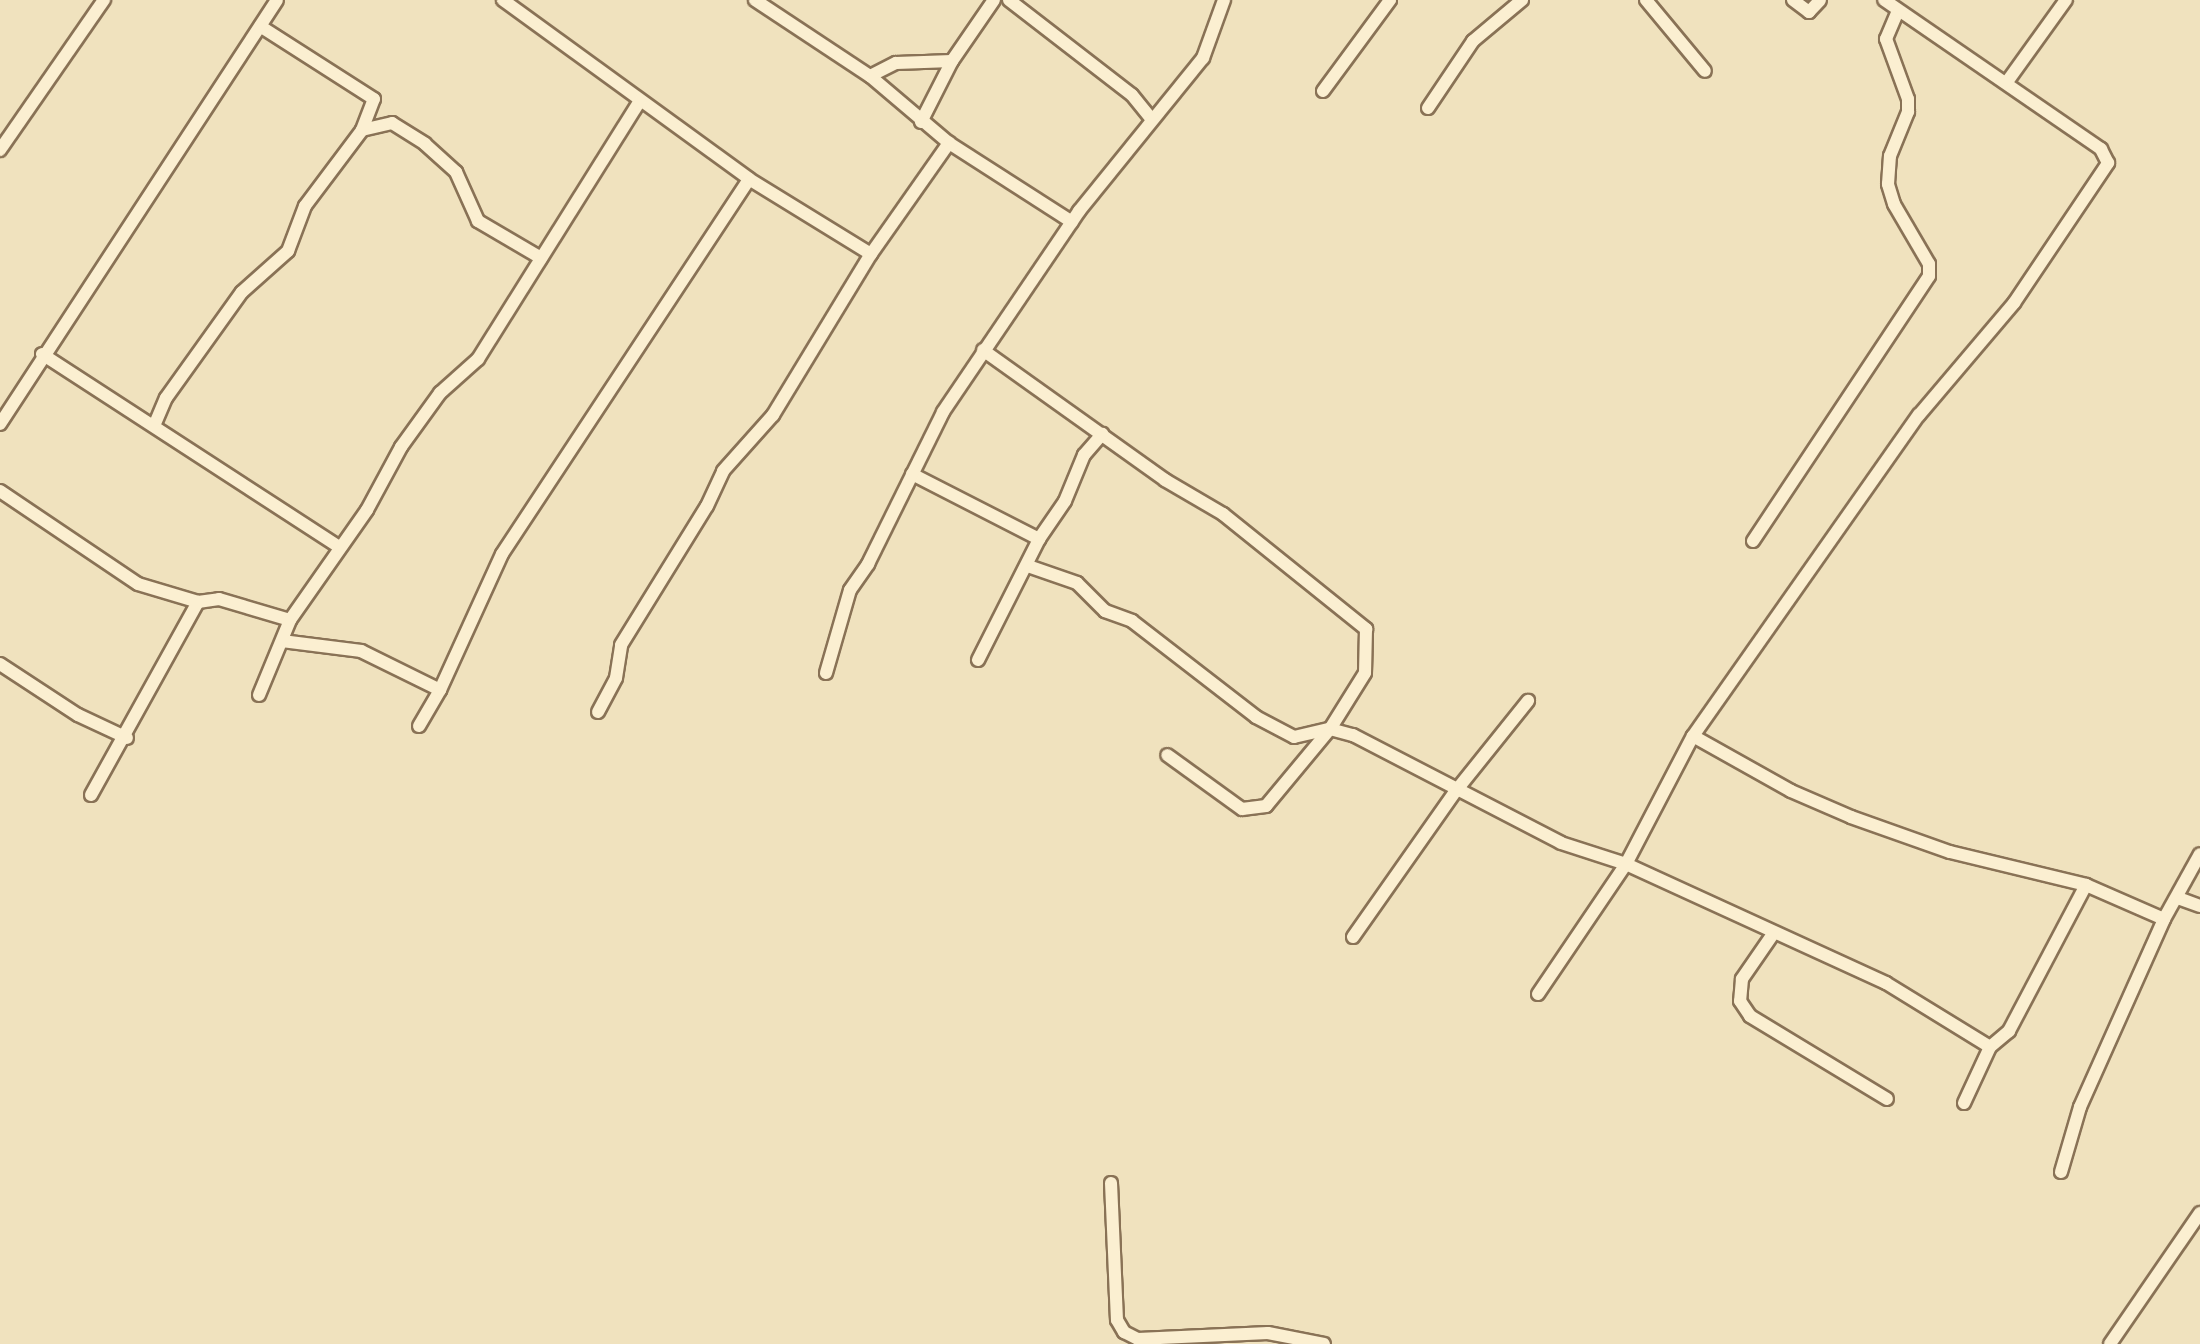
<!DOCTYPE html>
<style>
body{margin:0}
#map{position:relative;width:2200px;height:1344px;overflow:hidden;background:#f0e2be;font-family:Georgia,serif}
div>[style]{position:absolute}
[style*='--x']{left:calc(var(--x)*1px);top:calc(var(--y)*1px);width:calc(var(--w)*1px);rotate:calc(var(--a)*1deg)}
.roads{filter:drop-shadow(2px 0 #897256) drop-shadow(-2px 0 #897256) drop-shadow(0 2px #897256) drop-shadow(0 -2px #897256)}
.minor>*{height:12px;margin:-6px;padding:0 6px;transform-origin:6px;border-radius:6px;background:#fbefd1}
span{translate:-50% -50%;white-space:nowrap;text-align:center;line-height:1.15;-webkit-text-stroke:8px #f7ecce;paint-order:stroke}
</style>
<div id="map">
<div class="roads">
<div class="minor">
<i style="--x:503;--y:0;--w:304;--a:36"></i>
<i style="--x:749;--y:179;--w:143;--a:31.6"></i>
<i style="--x:755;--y:0;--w:138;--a:33.5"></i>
<i style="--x:870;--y:76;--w:104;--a:40.3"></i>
<i style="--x:949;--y:143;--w:146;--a:32.7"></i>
<i style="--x:1009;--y:0;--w:155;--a:37.7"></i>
<i style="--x:1132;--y:95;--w:28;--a:51"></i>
<i style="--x:1646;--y:0;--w:92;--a:50.3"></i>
<i style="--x:1793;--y:0;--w:20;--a:37"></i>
<i style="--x:1809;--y:12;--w:16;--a:-47"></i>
<i style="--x:870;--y:76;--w:29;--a:-27"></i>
<i style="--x:896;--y:63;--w:56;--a:-2"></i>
<i style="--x:2007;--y:82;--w:101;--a:-54.3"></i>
<i style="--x:1323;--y:91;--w:113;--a:-53.6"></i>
<i style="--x:1428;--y:108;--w:81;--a:-56.1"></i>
<i style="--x:1473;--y:41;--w:64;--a:-39.9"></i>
<i style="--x:921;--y:122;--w:68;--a:-63.1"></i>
<i style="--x:952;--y:61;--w:74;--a:-55.5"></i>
<i style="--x:362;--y:130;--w:31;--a:-13"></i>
<i style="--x:392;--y:123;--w:39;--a:32"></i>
<i style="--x:425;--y:144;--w:42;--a:42.1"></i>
<i style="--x:456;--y:172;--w:54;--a:65.8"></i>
<i style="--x:478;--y:221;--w:73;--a:30.4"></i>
<i style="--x:0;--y:150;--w:183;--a:-55.3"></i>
<i style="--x:983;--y:350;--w:224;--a:35.5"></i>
<i style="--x:1165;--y:480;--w:67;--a:30.4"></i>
<i style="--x:1223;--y:514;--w:184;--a:38.8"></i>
<i style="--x:1366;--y:629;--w:44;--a:91.3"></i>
<i style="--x:1365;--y:673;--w:66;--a:122"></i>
<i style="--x:1330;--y:729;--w:100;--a:129.7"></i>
<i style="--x:1266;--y:806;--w:24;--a:173"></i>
<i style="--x:1242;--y:809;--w:92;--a:-144.2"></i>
<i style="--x:42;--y:354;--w:353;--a:33"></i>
<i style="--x:0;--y:424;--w:506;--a:-56.84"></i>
<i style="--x:154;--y:426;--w:30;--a:-67"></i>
<i style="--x:166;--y:398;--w:130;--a:-54.4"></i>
<i style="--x:242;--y:292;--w:62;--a:-41.7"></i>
<i style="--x:288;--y:251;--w:48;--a:-69.3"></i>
<i style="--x:305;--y:206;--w:95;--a:-53.1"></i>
<i style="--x:362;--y:130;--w:33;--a:-69"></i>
<i style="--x:374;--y:99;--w:135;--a:-147.4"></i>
<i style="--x:912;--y:474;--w:143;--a:27.1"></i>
<i style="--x:0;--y:491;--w:166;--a:34"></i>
<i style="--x:138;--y:584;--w:63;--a:16.7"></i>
<i style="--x:198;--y:602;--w:21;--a:-8"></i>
<i style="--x:219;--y:599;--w:74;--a:16.5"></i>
<i style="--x:1753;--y:541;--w:318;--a:-56.4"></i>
<i style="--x:1929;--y:276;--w:12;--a:-90"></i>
<i style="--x:1929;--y:264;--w:69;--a:-120.3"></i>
<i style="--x:1894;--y:204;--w:21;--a:-107"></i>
<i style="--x:1888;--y:184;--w:28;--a:-86"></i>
<i style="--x:1890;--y:156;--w:48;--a:-67.8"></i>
<i style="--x:1908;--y:112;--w:13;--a:-90"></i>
<i style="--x:1908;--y:99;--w:64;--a:-110.1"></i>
<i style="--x:1886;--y:39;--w:30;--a:-67"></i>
<i style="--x:1028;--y:566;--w:52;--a:19.1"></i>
<i style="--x:1077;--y:583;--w:40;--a:45"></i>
<i style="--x:1105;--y:611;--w:29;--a:20"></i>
<i style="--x:1132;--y:621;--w:157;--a:37.7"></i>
<i style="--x:1256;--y:717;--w:43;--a:27.8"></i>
<i style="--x:1294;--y:737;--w:37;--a:-13"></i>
<i style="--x:1330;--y:729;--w:24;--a:15"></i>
<i style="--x:1353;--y:735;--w:234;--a:27.4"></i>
<i style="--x:1561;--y:843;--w:68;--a:17.9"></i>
<i style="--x:1626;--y:864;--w:286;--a:24.6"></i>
<i style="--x:1886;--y:983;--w:122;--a:31.6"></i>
<i style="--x:282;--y:641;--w:80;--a:7.2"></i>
<i style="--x:361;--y:651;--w:88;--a:26.3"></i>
<i style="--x:978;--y:660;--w:136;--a:-63.2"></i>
<i style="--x:1039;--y:539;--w:46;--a:-55.6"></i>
<i style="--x:1065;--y:501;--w:50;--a:-67.6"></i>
<i style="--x:1084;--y:455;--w:28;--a:-49"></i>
<i style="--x:0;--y:664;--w:93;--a:33.2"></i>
<i style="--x:78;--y:715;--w:54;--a:25.1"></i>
<i style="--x:826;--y:673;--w:86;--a:-73.9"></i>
<i style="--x:850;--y:590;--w:32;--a:-55"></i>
<i style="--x:868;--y:564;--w:169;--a:-63.7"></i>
<i style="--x:943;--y:412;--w:243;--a:-55.9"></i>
<i style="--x:1079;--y:211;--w:197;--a:-51"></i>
<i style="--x:1203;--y:58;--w:62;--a:-70.1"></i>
<i style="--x:259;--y:695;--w:81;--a:-67.5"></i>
<i style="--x:290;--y:620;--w:134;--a:-55"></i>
<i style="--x:367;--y:510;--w:72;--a:-61.6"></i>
<i style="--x:401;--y:447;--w:67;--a:-54.2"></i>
<i style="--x:440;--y:393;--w:51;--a:-41.8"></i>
<i style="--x:478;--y:359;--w:305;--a:-57.9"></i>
<i style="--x:598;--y:712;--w:38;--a:-62"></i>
<i style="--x:616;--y:678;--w:33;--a:-81"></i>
<i style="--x:621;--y:645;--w:163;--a:-58.3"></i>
<i style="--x:707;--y:506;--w:38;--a:-65"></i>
<i style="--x:723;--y:471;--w:75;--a:-48.2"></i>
<i style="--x:773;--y:415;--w:188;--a:-58.7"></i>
<i style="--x:871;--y:254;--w:136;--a:-54.9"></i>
<i style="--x:419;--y:726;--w:42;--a:-59.7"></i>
<i style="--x:440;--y:690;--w:149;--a:-65.5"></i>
<i style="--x:502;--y:554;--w:449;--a:-56.6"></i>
<i style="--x:1693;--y:736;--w:112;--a:29.3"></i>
<i style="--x:1791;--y:791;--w:65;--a:23.4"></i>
<i style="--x:1851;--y:817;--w:105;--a:19.5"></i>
<i style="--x:1950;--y:852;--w:140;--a:13.6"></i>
<i style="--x:2086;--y:885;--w:85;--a:23.6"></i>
<i style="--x:91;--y:795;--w:221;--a:-61"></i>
<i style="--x:2178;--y:898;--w:23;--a:20"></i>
<i style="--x:1773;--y:934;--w:55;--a:124.6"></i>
<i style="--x:1742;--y:979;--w:22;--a:95"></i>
<i style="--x:1740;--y:1001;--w:18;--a:56"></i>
<i style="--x:1750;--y:1016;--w:160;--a:31.2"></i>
<i style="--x:1353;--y:937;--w:177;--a:-54.9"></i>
<i style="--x:1455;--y:792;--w:117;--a:-51.3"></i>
<i style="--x:1538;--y:994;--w:157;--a:-55.9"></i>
<i style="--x:1626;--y:864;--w:144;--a:-62.4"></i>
<i style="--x:1693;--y:736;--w:393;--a:-54.9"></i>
<i style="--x:1919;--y:415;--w:147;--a:-49.7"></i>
<i style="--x:2014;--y:303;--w:169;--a:-56.1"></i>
<i style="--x:2108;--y:163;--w:16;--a:-117"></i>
<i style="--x:2101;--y:149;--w:263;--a:-145.5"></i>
<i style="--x:1964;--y:1103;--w:62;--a:-65.1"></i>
<i style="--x:1990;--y:1047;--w:25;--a:-40"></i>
<i style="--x:2009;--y:1031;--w:165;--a:-62.2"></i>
<i style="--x:2061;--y:1172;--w:68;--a:-73.7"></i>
<i style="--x:2080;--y:1107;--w:206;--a:-65.9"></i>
<i style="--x:2164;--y:919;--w:74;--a:-61"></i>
<i style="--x:1111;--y:1183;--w:137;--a:87.5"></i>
<i style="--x:1117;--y:1320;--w:14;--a:60"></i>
<i style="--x:1124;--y:1332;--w:16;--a:27"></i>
<i style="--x:1138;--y:1339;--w:130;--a:-2.6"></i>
<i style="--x:1268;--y:1333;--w:57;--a:11.1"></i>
<i style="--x:2110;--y:1344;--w:159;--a:-55.5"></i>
</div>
</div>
</div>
